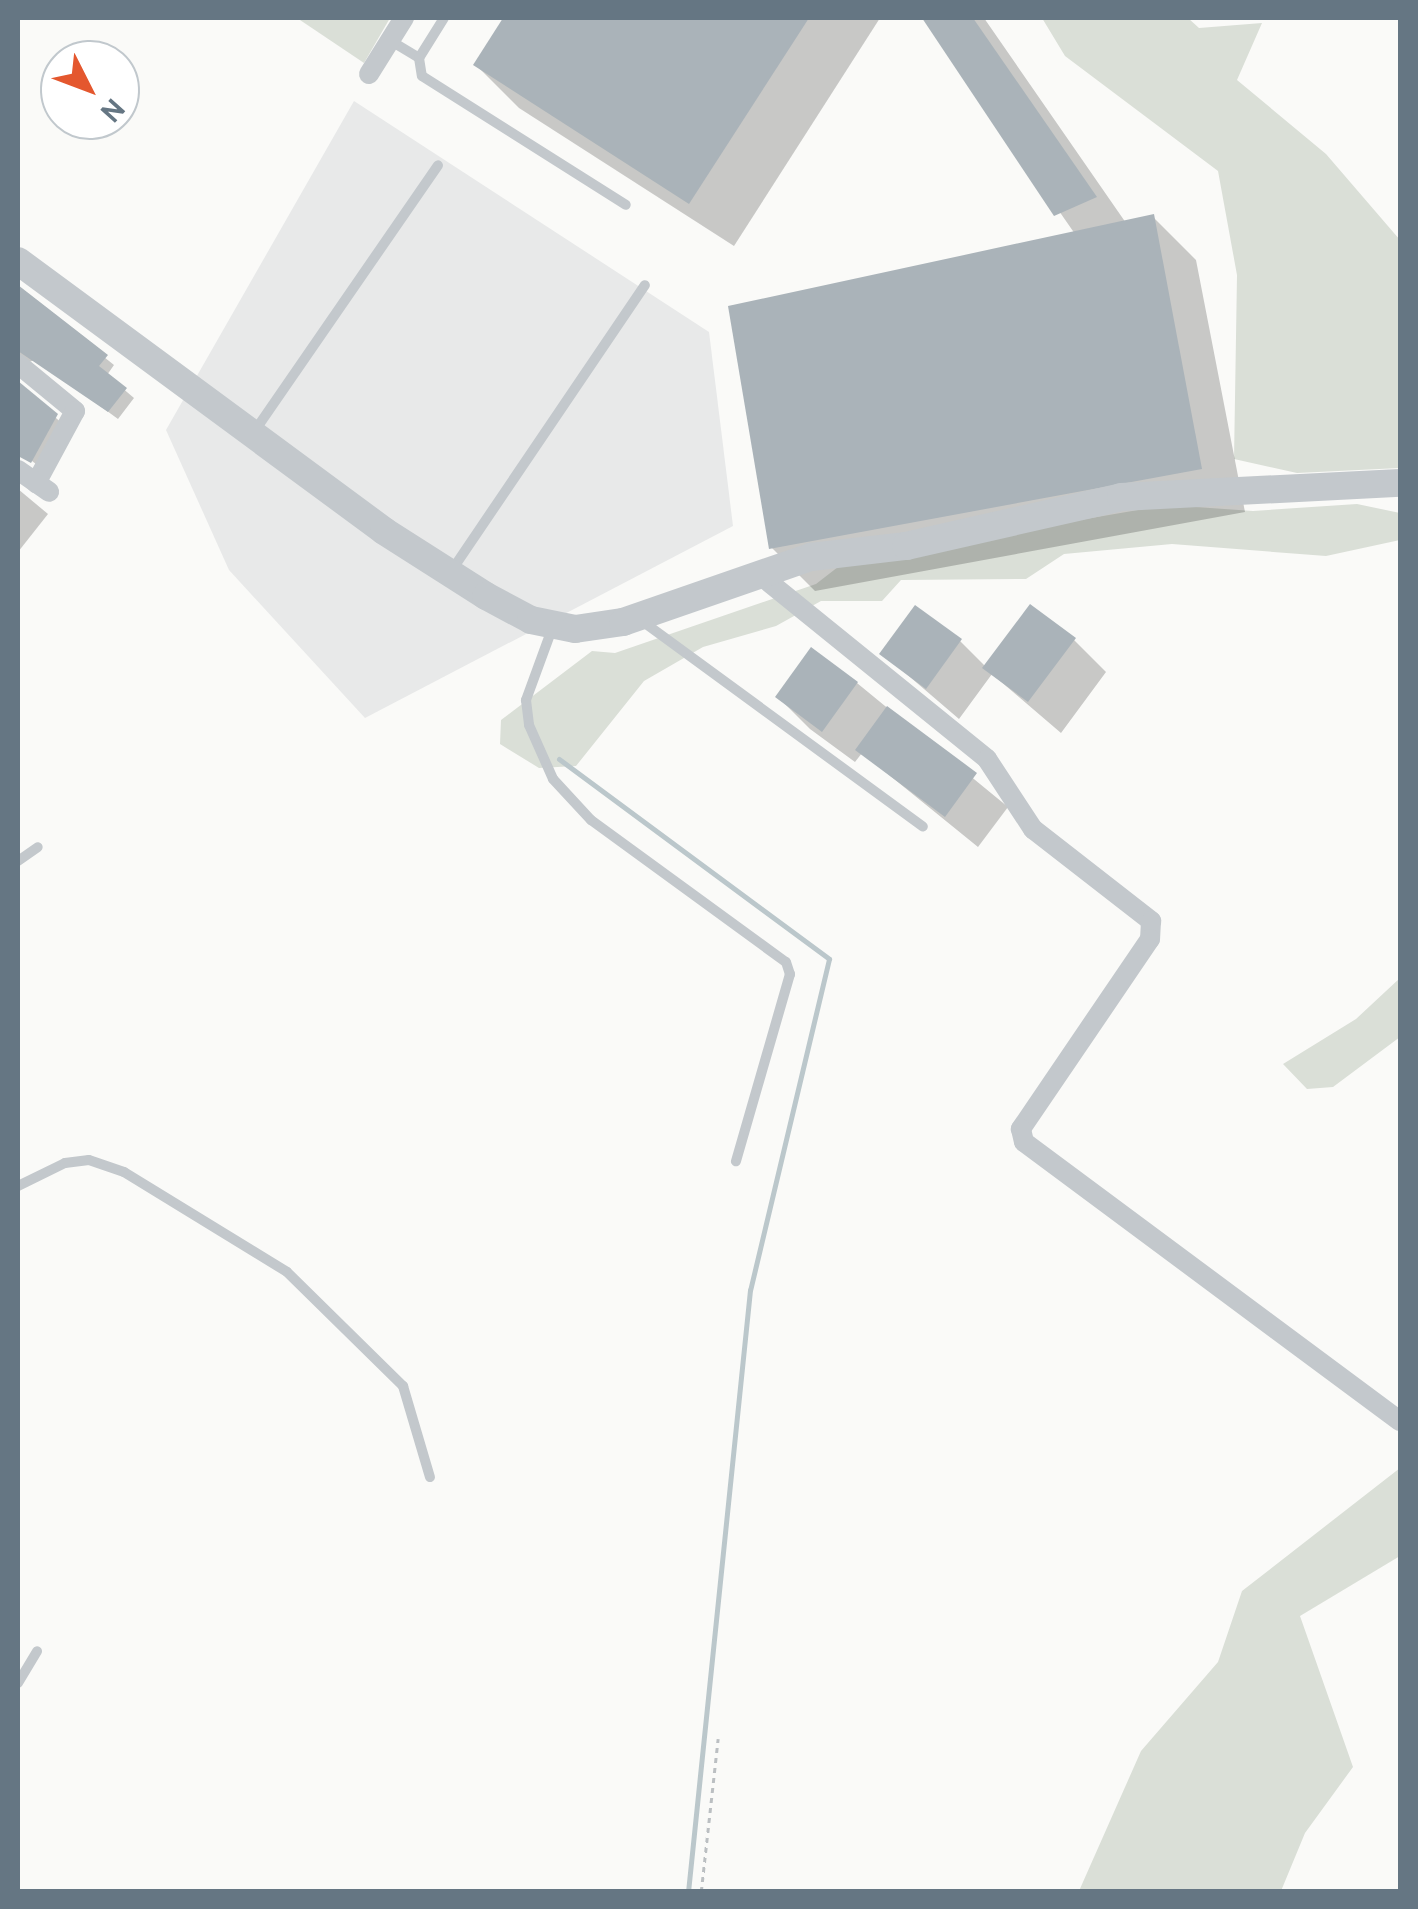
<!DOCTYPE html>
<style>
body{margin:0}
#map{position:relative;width:1418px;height:1909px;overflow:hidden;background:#fafaf8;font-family:Overpass,sans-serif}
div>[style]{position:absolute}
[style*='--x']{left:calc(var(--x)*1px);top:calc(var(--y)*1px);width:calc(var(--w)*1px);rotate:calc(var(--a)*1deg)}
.built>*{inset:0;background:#e8e9e9}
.green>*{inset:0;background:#dadfd7}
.shadow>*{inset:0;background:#0003}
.stream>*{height:5px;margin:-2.5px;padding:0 2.5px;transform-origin:2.5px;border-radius:2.5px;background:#bbc7cb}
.building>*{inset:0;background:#aab3b9}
.path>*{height:2.5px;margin-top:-1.25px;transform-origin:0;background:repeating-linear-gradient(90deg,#bbbfc2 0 5px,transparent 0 10px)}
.service>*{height:10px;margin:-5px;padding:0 5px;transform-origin:5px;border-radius:5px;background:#c3c8cc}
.minor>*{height:20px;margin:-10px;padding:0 10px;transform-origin:10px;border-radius:10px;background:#c3c8cc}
.tertiary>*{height:28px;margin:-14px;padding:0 14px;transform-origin:14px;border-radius:14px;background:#c3c8cc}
span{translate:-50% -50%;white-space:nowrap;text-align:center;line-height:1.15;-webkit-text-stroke:10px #fff;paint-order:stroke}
.frame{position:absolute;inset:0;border:20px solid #657683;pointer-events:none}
.north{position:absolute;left:40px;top:40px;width:100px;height:100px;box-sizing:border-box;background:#fff;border:2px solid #c1c8cd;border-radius:50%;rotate:132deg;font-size:28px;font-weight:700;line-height:40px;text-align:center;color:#657683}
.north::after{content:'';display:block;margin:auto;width:35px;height:45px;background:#e4572e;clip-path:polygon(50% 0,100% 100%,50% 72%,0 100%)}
</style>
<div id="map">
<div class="built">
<i style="clip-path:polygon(354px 101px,709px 332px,733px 526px,365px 718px,229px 570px,166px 430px)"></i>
</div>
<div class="green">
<i style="clip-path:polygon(297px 18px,390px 18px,364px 63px)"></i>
<i style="clip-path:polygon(1042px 18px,1188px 18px,1199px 28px,1262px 23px,1237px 80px,1326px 154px,1400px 240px,1400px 468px,1297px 473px,1234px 459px,1237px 275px,1218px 171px,1065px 56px)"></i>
<i style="clip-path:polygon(1357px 504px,1400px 513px,1400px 540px,1326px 556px,1172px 544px,1064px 554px,1026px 579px,901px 580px,882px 601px,821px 601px,776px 626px,703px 647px,644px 681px,576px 766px,539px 768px,500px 744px,501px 720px,592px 651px,615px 653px,816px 584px,847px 560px,1167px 505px,1253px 511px)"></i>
<i style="clip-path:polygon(1400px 978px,1400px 1037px,1333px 1087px,1307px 1089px,1283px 1064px,1356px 1019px)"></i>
<i style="clip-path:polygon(1400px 1468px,1400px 1556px,1300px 1616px,1353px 1767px,1305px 1833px,1281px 1891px,1079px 1891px,1141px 1751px,1218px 1662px,1242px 1591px)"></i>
</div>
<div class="shadow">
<i style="clip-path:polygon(506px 18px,880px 18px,734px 246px,519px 108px,476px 65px)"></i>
<i style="clip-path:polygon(925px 18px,984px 18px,1126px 223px,1153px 217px,1196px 260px,1245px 512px,815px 591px,772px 548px,1075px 234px)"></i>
<i style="clip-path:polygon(18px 288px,114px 365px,107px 375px,134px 398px,118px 419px,37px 360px,18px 364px)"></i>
<i style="clip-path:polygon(18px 385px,64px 425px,41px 468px,18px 450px)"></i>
<i style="clip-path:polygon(18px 489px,48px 514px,18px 552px)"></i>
<i style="clip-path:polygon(1074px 640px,1106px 672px,1061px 733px,992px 674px,959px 719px,882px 653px,960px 641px,986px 667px)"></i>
<i style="clip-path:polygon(857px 683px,1008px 807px,978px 847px,862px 753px,855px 762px,810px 729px,778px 697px)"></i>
</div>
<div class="stream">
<i style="--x:559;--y:759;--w:336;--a:36.5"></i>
<i style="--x:829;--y:959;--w:340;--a:103.4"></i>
<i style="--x:750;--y:1290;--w:605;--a:95.88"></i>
</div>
<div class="building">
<i style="clip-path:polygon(503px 18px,809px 18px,689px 204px,473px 65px)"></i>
<i style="clip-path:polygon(922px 18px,973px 18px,1097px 197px,1054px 216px)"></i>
<i style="clip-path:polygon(1154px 214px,1202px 469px,769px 549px,728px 306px)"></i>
<i style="clip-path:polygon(18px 285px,108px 355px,99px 366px,127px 388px,108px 412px,18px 351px)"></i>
<i style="clip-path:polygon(18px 381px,58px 414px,31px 463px,18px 456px)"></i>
<i style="clip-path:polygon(1030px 604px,1076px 638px,1028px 702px,982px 668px)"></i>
<i style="clip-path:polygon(915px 605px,962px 639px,926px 689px,879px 654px)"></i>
<i style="clip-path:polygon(811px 647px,858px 682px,822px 732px,775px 697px)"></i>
<i style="clip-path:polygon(887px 706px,977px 773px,945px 817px,855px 750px)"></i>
</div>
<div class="path">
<i style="--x:701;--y:1892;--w:154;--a:-83.7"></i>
</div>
<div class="service">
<i style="--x:391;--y:41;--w:33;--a:31"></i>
<i style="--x:419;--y:58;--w:18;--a:81"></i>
<i style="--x:422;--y:76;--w:241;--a:32.3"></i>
<i style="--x:419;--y:58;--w:47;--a:-58"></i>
<i style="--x:254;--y:432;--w:324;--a:-55.4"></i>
<i style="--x:452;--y:570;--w:344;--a:-55.9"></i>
<i style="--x:642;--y:621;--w:348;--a:36.2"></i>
<i style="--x:552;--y:629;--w:76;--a:110.1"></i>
<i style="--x:526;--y:700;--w:25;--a:83"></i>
<i style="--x:529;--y:725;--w:59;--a:66"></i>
<i style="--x:553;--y:779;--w:56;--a:47.2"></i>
<i style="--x:591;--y:820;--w:241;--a:36.1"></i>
<i style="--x:786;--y:962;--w:13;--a:72"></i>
<i style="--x:790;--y:974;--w:195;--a:106.1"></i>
<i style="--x:18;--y:861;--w:24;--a:-35"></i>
<i style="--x:18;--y:1186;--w:52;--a:-26.1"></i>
<i style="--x:65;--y:1163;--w:24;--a:-7"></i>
<i style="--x:89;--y:1160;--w:37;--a:19"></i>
<i style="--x:124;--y:1172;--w:191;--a:31.5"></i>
<i style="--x:287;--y:1272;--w:163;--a:44.5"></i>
<i style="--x:403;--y:1386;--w:95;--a:73.5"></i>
<i style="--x:18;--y:1683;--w:37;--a:-59"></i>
</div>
<div class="minor">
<i style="--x:369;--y:74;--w:66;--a:-58"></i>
<i style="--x:18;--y:364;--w:74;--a:39.5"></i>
<i style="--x:75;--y:411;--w:82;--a:118.4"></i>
<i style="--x:18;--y:470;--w:38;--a:35"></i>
<i style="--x:760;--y:575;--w:292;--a:39"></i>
<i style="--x:987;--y:759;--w:84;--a:56.7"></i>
<i style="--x:1033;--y:829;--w:150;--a:37.9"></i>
<i style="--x:1151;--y:921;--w:18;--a:93"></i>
<i style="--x:1150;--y:939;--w:230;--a:124.2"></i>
<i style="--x:1021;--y:1129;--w:13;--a:77"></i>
<i style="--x:1024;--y:1142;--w:468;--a:36.6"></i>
</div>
<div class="tertiary">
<i style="--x:18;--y:261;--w:455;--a:36.4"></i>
<i style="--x:384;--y:531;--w:121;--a:32.5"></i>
<i style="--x:486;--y:596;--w:51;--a:28.1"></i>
<i style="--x:531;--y:620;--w:45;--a:11.6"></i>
<i style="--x:575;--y:629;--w:49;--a:-8.3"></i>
<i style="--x:623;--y:622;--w:199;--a:-19.1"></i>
<i style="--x:811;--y:557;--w:96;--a:-6.6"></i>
<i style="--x:906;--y:546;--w:221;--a:-12.8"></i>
<i style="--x:1121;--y:497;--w:279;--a:-2.9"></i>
</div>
<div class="frame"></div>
<div class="north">N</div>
</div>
